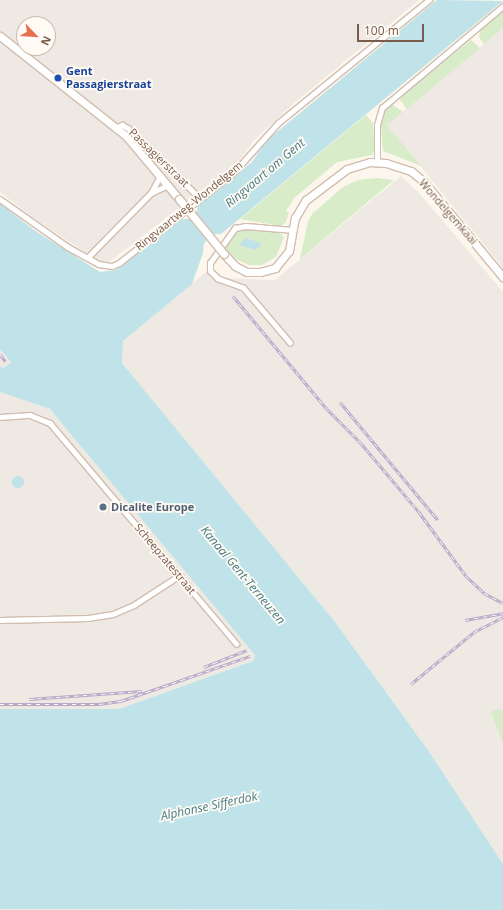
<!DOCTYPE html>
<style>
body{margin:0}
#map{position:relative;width:503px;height:910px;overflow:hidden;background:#fdf6ec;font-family:"Open Sans",sans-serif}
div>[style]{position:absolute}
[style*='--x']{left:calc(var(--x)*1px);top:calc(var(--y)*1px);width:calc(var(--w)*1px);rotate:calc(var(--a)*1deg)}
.industrial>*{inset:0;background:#efe9e4}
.green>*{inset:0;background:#d8ecc9}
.water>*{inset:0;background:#bfe3e8}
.round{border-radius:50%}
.roads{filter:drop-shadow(1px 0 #d1beb0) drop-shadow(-1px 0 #d1beb0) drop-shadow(0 1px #d1beb0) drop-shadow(0 -1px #d1beb0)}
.street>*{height:4.5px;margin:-2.25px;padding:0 2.25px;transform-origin:2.25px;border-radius:2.25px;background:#fff}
.secondary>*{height:7px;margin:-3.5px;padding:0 3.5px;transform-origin:3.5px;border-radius:3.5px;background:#fff}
.rail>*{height:3px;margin-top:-1.5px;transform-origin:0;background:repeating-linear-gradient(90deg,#fffaf3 0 4.5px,#b9a8c9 0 9px);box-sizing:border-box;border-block:1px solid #b9a8c9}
.bridges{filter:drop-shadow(1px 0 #d6c0b0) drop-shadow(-1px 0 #d6c0b0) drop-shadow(0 1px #d6c0b0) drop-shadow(0 -1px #d6c0b0)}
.secondary-bridge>*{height:7px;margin:-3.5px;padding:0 3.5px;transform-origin:3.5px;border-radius:3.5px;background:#fff}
.dots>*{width:11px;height:11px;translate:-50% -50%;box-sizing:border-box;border:2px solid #fffaf3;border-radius:50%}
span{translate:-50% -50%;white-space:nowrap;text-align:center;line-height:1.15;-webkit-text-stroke:3.5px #fffaf3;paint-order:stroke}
.transit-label{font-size:11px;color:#164399;font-weight:700}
.left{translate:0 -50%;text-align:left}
.street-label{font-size:11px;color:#7a5c4d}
.service-label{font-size:11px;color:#4e5e75;font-weight:700}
.water-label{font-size:12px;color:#437c86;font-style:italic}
.north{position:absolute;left:16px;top:16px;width:40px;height:40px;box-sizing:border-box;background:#fffaf3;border:1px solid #cabbb1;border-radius:50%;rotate:115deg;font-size:11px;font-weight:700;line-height:16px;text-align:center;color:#7a5c4d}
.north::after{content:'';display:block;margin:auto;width:14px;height:18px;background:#e76f51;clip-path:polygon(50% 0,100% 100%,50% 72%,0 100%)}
.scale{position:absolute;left:357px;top:24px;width:67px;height:18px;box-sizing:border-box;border:2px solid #7a5c4d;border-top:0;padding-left:5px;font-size:12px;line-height:14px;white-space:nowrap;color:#7a5c4d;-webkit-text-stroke:3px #fffaf3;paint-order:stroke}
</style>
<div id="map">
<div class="industrial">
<i style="clip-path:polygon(evenodd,0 0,419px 0,293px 104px,255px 139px,238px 162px,109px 262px,98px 261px,32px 217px,0 192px,0 0,24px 24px,48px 24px,48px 48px,24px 48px,24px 24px)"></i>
<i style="clip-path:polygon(503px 28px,503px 268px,387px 125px)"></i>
<i style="clip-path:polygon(401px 176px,421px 195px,503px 292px,503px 864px,430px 753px,335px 622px,122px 363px,123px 341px,212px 267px,223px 278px,275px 280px)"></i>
<i style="clip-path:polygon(0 349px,11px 362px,4px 368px,0 366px)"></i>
<i style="clip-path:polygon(0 392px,50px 409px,242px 636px,255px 655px,253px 661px,119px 709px,0 709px)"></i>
<i style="clip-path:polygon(0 909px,276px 910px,319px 910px,0 910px)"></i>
</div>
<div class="green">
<i style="clip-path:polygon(503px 10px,503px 28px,484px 44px,479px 37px,480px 31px)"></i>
<i style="clip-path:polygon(471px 40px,480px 48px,407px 109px,400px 100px,401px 95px)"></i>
<i style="clip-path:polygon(392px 104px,403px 112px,387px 125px,421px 166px,383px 151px,380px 114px)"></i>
<i style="clip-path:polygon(366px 115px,373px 123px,375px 149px,372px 155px,337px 162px,294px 198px,286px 211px,289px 213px,286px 222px,281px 226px,240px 219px)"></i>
<i style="clip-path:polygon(377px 178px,394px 180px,300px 259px,308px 221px,313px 213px,343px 187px,358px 180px)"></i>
<i style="clip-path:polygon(247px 228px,280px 233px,284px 237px,276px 257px,262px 265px,249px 265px,236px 259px,224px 247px,235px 233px)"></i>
<i style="clip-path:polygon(497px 709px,503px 711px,503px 744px,491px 712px)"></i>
</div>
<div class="water">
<i style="clip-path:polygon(437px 0,503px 1px,221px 234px,215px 234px,204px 243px,203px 253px,192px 284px,123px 341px,122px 363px,335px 622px,430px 753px,503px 864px,503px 910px,0 909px,0 709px,119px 709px,253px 661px,255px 655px,50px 409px,0 392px,0 366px,4px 368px,11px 362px,0 349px,0 204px,37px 232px,100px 272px,116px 270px,181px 219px,188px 219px,197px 211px,198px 205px,252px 162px,266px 141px)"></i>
<i style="clip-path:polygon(245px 238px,261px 243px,260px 246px,256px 250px,239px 245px)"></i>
<i class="round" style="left:12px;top:476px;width:12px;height:12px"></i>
</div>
<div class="roads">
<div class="street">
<i style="--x:116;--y:128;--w:7;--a:-27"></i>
<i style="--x:122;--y:125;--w:7;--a:27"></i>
<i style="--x:128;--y:128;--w:100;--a:44.2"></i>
<i style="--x:377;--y:162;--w:37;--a:-90"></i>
<i style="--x:377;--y:125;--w:18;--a:-74"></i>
<i style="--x:382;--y:108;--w:158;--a:-40.1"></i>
<i style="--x:151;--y:193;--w:19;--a:-25"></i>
<i style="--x:0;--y:199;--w:83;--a:35.2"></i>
<i style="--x:68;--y:247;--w:35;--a:29"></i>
<i style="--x:99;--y:264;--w:13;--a:9"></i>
<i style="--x:112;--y:266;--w:8;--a:-23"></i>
<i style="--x:119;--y:263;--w:148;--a:-38.4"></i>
<i style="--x:235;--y:171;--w:64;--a:-48.1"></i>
<i style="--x:278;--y:123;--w:195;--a:-39.2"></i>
<i style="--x:88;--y:257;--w:90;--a:-45.5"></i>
<i style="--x:151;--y:193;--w:19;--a:-62"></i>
<i style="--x:290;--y:343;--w:72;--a:-130.5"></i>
<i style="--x:243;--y:288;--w:27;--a:-160"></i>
<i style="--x:218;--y:279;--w:11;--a:-135"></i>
<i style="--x:210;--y:271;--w:8;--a:-90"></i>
<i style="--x:210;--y:263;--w:43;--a:-54.5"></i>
<i style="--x:235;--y:228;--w:11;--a:-10"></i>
<i style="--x:246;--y:226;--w:47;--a:4.9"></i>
<i style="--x:0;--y:417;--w:30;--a:-4"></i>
<i style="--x:30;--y:415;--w:22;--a:22"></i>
<i style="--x:50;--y:423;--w:289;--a:49.8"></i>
<i style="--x:0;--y:620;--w:88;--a:-1.3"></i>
<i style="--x:88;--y:618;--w:25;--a:-9"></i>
<i style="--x:113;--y:614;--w:23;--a:-23"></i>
<i style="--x:134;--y:605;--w:55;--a:-33.1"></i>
</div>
<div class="secondary">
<i style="--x:0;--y:36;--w:161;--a:38.4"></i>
<i style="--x:126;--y:136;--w:82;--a:49.9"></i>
<i style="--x:224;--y:254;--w:16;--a:47"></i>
<i style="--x:235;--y:266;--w:13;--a:27"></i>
<i style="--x:247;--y:272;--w:13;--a:0"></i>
<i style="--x:260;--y:272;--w:16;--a:-15"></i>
<i style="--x:275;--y:268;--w:22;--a:-51"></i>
<i style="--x:289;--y:251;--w:34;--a:-80"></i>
<i style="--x:295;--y:218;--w:21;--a:-59"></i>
<i style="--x:306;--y:200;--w:51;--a:-37.1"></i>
<i style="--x:347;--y:169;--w:24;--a:-17"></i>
<i style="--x:370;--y:162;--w:16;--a:4"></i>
<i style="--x:386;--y:163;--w:26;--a:18"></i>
<i style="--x:411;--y:171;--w:17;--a:40"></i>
<i style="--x:424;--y:182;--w:124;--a:50.3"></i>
</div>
</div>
<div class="rail">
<i style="--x:233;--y:296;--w:146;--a:50.3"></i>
<i style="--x:326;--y:408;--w:48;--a:45"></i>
<i style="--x:360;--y:442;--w:92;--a:49.9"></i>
<i style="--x:419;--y:512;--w:79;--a:53.7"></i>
<i style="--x:466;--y:576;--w:25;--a:43"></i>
<i style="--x:484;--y:593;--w:21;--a:28"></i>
<i style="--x:0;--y:354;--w:9;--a:54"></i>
<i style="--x:340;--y:402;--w:153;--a:50.3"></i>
<i style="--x:465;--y:620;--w:39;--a:-10"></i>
<i style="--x:204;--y:667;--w:46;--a:-21.6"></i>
<i style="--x:411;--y:684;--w:82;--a:-39.5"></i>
<i style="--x:474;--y:632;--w:33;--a:-27"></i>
<i style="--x:29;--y:699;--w:113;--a:-4"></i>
<i style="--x:0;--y:704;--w:99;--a:0"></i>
<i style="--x:99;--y:704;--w:22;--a:-8"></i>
<i style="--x:121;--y:701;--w:137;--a:-19.2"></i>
</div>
<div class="bridges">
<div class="secondary-bridge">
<i style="--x:179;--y:199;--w:71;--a:50.7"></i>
</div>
</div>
<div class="dots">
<i style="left:58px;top:78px;background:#1a4fb4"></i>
<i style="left:103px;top:507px;background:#5c6f8a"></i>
</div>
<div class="transit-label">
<span class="left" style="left:66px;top:78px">Gent<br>Passagierstraat</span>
</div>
<div class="street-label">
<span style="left:159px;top:158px;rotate:44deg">Passagierstraat</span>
<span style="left:189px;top:206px;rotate:-39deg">Ringvaartweg-Wondelgem</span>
<span style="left:448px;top:212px;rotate:49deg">Wondelgemkaai</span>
<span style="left:165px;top:559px;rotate:50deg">Scheepzatestraat</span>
</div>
<div class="service-label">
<span class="left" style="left:111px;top:507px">Dicalite Europe</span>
</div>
<div class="water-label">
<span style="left:265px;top:173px;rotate:-40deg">Ringvaart om Gent</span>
<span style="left:243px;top:575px;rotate:50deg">Kanaal Gent-Terneuzen</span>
<span style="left:209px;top:806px;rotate:-12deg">Alphonse Sifferdok</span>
</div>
<div class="north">N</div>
<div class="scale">100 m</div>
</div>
